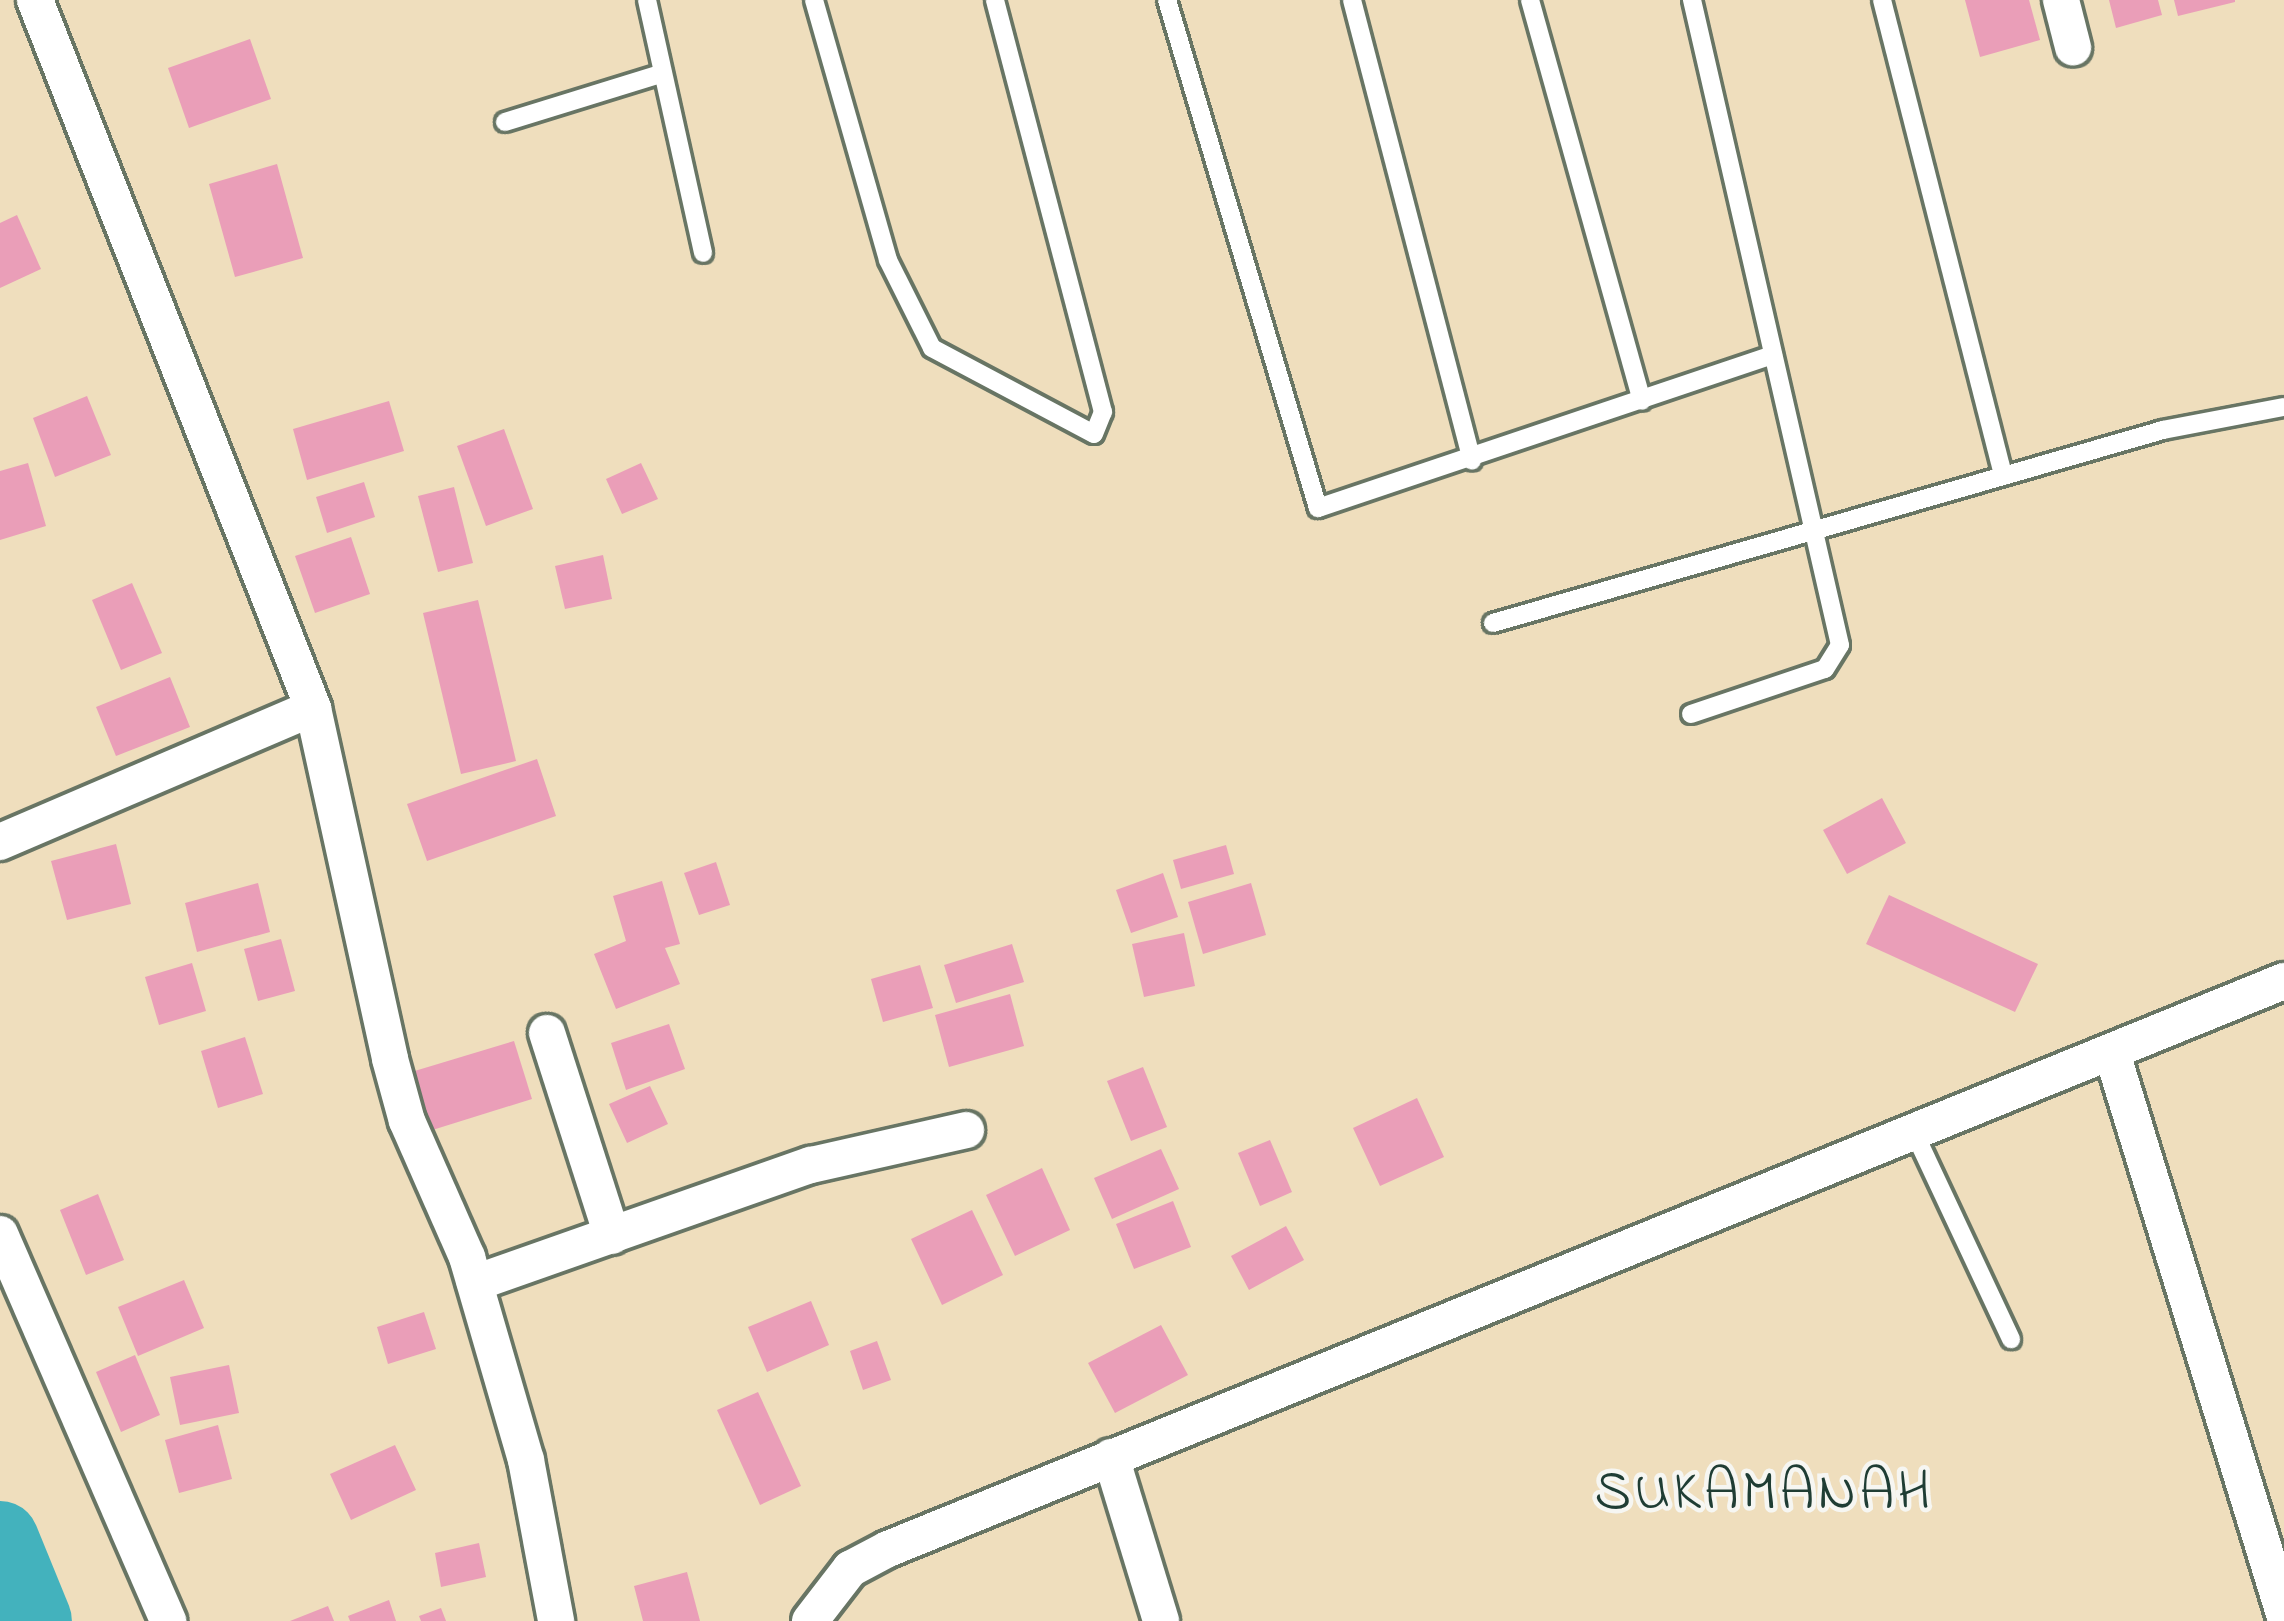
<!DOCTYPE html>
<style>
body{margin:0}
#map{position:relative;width:2284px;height:1621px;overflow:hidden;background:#efdebd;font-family:"Indie Flower",sans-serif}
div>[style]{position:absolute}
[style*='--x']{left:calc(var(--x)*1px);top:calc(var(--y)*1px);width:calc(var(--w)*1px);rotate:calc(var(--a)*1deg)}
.river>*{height:78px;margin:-39px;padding:0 39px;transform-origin:39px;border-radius:39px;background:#43b2bd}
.building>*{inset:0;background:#ea9eb8}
.roads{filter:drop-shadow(3px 0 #687564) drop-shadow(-3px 0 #687564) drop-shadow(0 3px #687564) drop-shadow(0 -3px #687564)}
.lane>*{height:18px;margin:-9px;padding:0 9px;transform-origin:9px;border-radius:9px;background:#fff}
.street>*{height:36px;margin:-18px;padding:0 18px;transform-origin:18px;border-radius:18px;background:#fff}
span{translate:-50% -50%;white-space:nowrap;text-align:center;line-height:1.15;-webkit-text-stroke:9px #f6f6f2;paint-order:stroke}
.quarter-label{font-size:57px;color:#1f3d34;letter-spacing:3px}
</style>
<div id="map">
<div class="river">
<i style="--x:0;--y:1540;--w:87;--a:67.8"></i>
</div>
<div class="building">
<i style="clip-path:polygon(1965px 0,2029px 0,2040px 40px,1980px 57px)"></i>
<i style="clip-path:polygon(2109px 0,2158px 0,2162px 15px,2116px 28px)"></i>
<i style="clip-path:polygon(2174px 0,2235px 0,2235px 2px,2178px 16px)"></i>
<i style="clip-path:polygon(250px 39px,271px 99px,189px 128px,168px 68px)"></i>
<i style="clip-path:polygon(277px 164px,303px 258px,235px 277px,209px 184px)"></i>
<i style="clip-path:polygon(17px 215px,41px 269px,0 288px,0 223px)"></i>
<i style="clip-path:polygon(87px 396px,111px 455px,55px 477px,33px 418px)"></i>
<i style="clip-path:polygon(389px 401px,404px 451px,307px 480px,293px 429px)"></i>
<i style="clip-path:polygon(504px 429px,533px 509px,486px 526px,457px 446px)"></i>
<i style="clip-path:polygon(28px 463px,46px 526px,0 540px,0 471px)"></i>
<i style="clip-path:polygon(641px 463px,658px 499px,622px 514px,606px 479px)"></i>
<i style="clip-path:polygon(364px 482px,375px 517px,327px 533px,316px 497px)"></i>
<i style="clip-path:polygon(454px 487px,473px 563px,438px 572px,418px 496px)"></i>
<i style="clip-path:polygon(351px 537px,370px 594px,315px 613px,295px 556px)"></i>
<i style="clip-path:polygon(603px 555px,612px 599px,565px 609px,555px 566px)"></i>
<i style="clip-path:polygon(132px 583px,162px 653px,121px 670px,92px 600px)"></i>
<i style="clip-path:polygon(478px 600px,516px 761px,461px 774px,423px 613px)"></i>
<i style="clip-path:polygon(170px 677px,190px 727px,116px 756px,96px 707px)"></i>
<i style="clip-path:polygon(537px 759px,556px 816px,427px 861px,407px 804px)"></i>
<i style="clip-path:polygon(1882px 798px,1906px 843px,1847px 874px,1823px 830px)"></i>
<i style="clip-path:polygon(116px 844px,131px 904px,67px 920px,51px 861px)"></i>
<i style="clip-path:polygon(1226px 845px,1234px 874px,1181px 889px,1173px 860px)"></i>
<i style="clip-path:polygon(716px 862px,730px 905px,699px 915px,684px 873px)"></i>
<i style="clip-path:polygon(1163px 873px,1178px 917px,1131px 933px,1116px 890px)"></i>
<i style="clip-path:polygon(662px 881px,680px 944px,665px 948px,680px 984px,616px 1009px,594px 954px,626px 941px,613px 896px)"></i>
<i style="clip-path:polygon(258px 883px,270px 932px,197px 952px,185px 903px)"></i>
<i style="clip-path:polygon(1251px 883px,1266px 935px,1203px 954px,1188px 902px)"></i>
<i style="clip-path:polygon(1889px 895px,2038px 964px,2015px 1012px,1866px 944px)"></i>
<i style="clip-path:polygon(1184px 933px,1195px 986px,1144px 997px,1132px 944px)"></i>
<i style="clip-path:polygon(281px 939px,295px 991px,258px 1001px,244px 949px)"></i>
<i style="clip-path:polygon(1012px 944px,1024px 982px,956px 1003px,944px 965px)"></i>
<i style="clip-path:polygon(192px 963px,206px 1011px,159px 1025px,145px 977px)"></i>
<i style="clip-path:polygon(920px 965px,933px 1008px,883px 1022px,871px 979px)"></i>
<i style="clip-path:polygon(1010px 994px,1024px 1046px,949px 1067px,935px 1015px)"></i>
<i style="clip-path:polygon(669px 1024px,685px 1069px,626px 1090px,611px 1043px)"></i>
<i style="clip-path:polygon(245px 1037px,263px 1094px,218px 1108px,201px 1051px)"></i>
<i style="clip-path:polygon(514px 1041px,532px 1099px,426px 1132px,408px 1073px)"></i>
<i style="clip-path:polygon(1143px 1067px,1167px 1127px,1131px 1141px,1107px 1081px)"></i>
<i style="clip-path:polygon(650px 1086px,668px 1124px,627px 1143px,609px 1104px)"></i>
<i style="clip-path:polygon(1417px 1098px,1444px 1157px,1380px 1186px,1353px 1128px)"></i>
<i style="clip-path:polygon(1270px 1140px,1292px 1192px,1260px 1206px,1238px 1153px)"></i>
<i style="clip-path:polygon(1161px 1149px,1179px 1189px,1112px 1219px,1094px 1178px)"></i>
<i style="clip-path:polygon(1042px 1168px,1070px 1230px,1015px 1256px,986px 1195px)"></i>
<i style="clip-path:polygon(98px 1194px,124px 1260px,86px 1275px,60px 1210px)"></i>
<i style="clip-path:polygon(1173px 1201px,1191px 1247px,1134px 1269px,1116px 1224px)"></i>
<i style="clip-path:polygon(972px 1210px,1003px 1275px,942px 1305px,911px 1239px)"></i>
<i style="clip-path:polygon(1286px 1226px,1304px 1260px,1249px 1290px,1231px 1256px)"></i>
<i style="clip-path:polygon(184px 1280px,204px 1328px,138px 1356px,118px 1307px)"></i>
<i style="clip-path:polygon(811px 1301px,829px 1345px,767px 1372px,748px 1327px)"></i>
<i style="clip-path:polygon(424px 1312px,436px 1349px,388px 1364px,377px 1327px)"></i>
<i style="clip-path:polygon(1161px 1325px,1188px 1375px,1115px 1413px,1088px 1363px)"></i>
<i style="clip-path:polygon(877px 1341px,891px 1380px,863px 1390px,850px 1351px)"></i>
<i style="clip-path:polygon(135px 1355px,160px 1415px,121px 1432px,96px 1372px)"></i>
<i style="clip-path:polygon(229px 1365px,239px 1413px,180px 1425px,170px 1377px)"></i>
<i style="clip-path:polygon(758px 1392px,801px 1486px,760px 1505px,717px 1410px)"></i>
<i style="clip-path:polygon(218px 1425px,232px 1479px,179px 1493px,165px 1440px)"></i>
<i style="clip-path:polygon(395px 1445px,416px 1490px,351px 1520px,330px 1474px)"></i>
<i style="clip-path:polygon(479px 1543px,486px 1577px,441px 1587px,435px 1553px)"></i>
<i style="clip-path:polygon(687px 1572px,700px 1621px,643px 1621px,634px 1586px)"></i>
<i style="clip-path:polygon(389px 1600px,396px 1621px,350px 1621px,348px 1616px)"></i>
<i style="clip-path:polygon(328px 1606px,334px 1621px,290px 1621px)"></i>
<i style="clip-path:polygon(441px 1608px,446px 1621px,421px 1621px,419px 1616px)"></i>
</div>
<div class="roads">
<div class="lane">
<i style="--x:647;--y:0;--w:259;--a:77.5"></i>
<i style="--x:814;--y:0;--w:270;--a:74.1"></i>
<i style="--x:888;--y:260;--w:98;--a:63.4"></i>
<i style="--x:932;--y:348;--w:183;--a:28"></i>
<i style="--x:1094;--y:434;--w:24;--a:-68"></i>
<i style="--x:1103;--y:412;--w:426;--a:-104.7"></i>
<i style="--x:1167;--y:0;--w:530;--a:73.45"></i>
<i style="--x:1318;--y:508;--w:480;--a:-18.6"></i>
<i style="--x:1352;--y:0;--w:476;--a:75.4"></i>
<i style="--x:1530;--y:0;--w:416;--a:74.4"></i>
<i style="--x:1882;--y:0;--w:491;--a:75.7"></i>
<i style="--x:505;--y:122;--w:165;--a:-17.2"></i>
<i style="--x:1493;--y:623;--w:697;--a:-16.07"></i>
<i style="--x:2163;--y:430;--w:123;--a:-10.8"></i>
<i style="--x:1691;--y:714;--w:141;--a:-18.6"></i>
<i style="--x:1825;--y:669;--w:28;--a:-58"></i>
<i style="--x:1840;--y:645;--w:662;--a:-102.92"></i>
<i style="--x:1914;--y:1132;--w:229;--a:64.9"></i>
</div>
<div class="street">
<i style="--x:35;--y:0;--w:761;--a:68.56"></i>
<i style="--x:313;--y:708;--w:359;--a:77.6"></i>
<i style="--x:390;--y:1059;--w:64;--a:74.7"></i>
<i style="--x:407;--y:1121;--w:149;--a:66.2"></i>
<i style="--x:467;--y:1257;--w:211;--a:73.8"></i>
<i style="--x:526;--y:1460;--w:164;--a:79.4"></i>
<i style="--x:2061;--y:0;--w:49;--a:75.7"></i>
<i style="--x:0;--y:842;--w:340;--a:-23.2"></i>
<i style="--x:547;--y:1033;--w:213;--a:72.2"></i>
<i style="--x:2112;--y:1053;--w:587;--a:72.95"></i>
<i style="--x:0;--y:1234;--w:422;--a:66.5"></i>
<i style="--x:475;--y:1283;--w:356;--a:-19.4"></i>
<i style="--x:811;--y:1165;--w:159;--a:-12.7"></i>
<i style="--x:1111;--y:1457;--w:171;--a:73"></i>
<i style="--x:810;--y:1621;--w:66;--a:-52.4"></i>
<i style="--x:850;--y:1569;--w:43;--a:-27.8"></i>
<i style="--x:888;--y:1549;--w:1507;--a:-22.14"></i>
</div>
</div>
<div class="quarter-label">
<span style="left:1764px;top:1495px">SUKAMANAH</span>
</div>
</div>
